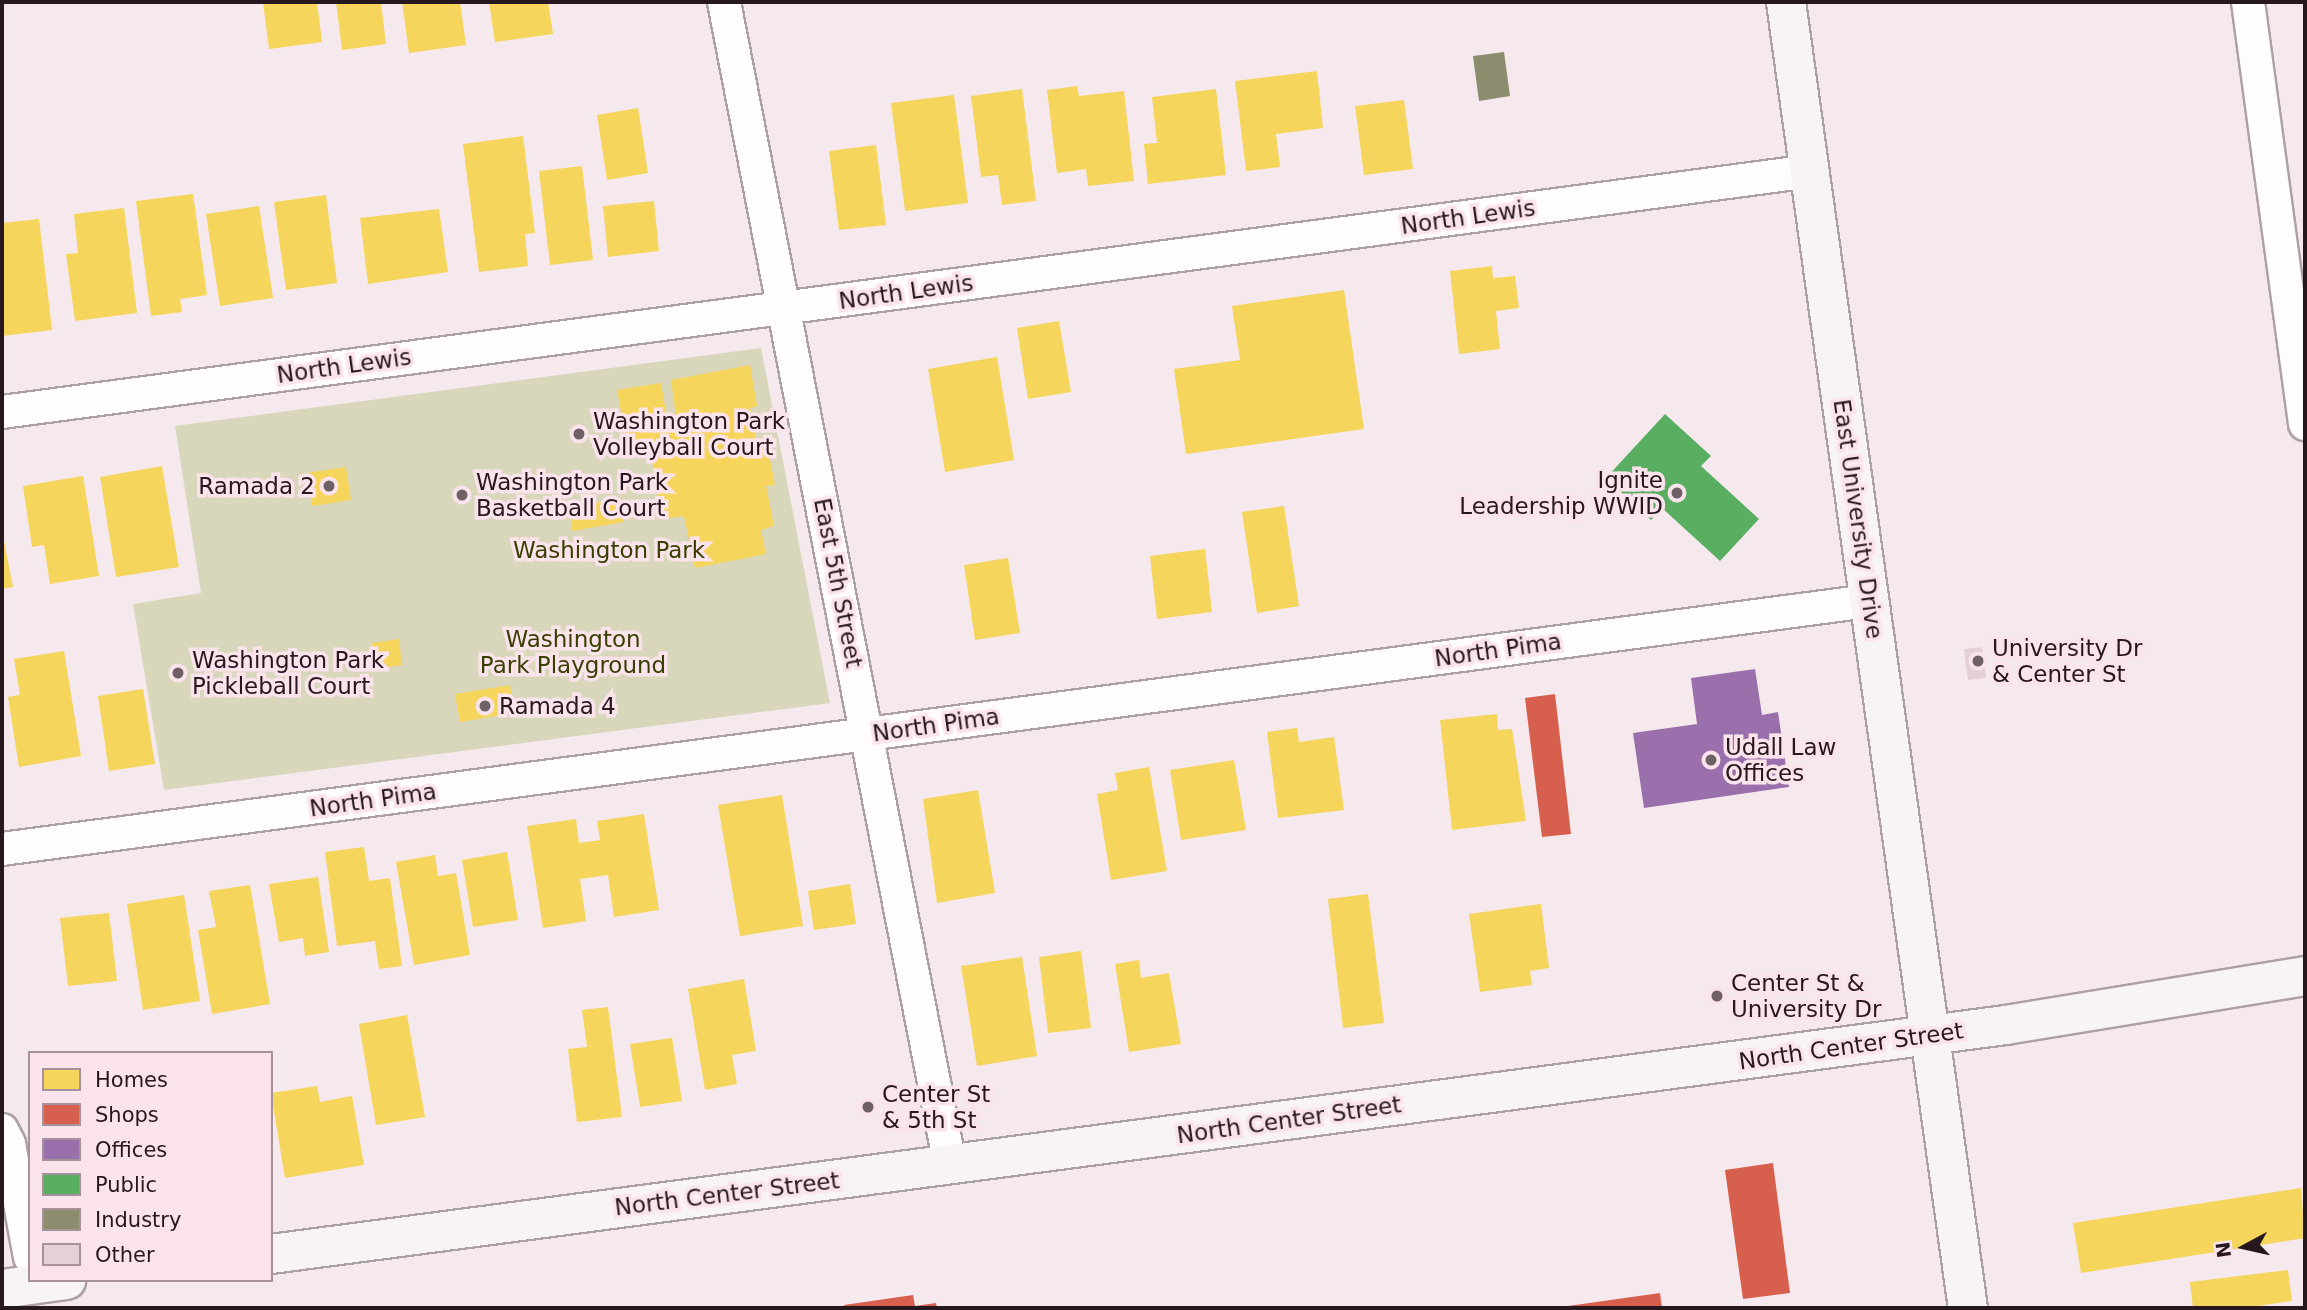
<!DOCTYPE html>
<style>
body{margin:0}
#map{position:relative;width:2307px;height:1310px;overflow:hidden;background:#f5e9ed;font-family:"DejaVu Sans",sans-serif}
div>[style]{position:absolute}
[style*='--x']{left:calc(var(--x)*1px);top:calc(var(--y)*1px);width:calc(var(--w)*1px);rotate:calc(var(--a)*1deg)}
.green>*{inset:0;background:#d8d7bc}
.homes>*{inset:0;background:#f6d55c}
.shops>*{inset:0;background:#d6604d}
.offices>*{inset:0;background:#9970ab}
.public>*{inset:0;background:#5aae61}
.industry>*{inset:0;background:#8c8c6e}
.building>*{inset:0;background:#e4d0d8}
.roads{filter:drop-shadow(2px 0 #ada0a5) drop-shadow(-2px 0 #ada0a5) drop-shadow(0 2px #ada0a5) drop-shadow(0 -2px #ada0a5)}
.street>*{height:32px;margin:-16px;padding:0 16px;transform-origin:16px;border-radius:16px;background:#fefcfc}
.secondary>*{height:38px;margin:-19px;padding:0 19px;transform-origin:19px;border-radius:19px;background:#f8f3f6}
.dots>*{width:19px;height:19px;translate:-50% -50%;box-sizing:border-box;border:4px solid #fbe3ec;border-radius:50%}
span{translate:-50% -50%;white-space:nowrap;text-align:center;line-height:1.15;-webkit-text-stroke:7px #fbe3ec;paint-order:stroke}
.street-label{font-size:23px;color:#26181e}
.poi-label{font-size:23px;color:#26181e}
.left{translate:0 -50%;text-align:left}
.right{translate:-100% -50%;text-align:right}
.park-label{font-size:23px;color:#393f00}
.frame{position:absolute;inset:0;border:4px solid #26181e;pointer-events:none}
.legend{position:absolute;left:28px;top:1051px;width:245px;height:231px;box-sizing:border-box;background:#fbe3ec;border:2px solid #a6929a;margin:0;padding:9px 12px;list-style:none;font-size:21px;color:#26181e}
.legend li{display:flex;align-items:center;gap:14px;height:35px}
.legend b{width:35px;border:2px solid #a6929a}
.north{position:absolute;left:2209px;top:1212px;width:70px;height:70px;-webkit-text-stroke:5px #fbe3ec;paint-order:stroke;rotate:262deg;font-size:19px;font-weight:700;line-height:28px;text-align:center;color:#26181e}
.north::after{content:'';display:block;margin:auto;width:24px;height:32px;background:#26181e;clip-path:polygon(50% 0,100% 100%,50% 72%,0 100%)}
</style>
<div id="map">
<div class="green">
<i style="clip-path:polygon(761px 348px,830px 703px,164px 790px,133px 604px,201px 593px,175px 426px)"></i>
</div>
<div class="homes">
<i style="clip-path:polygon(263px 2px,317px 2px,322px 42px,269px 49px)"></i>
<i style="clip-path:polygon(336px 2px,381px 2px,386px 44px,342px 50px)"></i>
<i style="clip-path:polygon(402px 2px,460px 2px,466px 45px,409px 53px)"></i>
<i style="clip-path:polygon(489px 2px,548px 2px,553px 34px,495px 42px)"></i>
<i style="clip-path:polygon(1317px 71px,1323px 128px,1276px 134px,1280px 167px,1246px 171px,1235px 81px)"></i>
<i style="clip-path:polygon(1077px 86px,1079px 96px,1124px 91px,1134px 181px,1088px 186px,1086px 169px,1057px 173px,1047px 90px)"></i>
<i style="clip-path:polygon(1022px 89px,1036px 201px,1002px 205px,998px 175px,981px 177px,971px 96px)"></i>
<i style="clip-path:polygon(1216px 89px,1226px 175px,1148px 184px,1144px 144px,1157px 143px,1152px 97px)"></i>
<i style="clip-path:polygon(954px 95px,968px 203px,905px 211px,891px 103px)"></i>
<i style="clip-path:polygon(1404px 100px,1413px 169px,1364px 175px,1355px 106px)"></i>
<i style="clip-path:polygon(638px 108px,648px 173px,607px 180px,597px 115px)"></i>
<i style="clip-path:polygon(523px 136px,535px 233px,525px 234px,528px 266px,479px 272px,463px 144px)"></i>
<i style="clip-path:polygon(876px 145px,886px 225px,839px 230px,829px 151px)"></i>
<i style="clip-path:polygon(582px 166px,593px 260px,550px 265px,539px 171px)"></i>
<i style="clip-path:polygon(193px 194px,207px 295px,180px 299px,182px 312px,151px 316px,136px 201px)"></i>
<i style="clip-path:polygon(326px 195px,337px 283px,286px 290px,274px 202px)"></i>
<i style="clip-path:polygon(654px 201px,659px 251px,608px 257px,603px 206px)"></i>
<i style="clip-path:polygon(259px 206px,273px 298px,220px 306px,206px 214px)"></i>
<i style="clip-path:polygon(124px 208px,137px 313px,75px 321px,66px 254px,78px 253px,74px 214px)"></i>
<i style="clip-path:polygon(439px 209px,448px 272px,368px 284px,360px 218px)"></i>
<i style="clip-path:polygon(39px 219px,52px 330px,2px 336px,2px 223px)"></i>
<i style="clip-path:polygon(1492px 266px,1493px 278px,1515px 276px,1519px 308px,1496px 311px,1500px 349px,1459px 354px,1450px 271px)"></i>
<i style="clip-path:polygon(1344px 290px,1364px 429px,1186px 454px,1174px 369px,1240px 360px,1232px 306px)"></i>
<i style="clip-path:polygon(1059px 321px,1071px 392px,1028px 399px,1017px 328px)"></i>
<i style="clip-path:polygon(997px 357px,1014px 460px,945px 472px,928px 369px)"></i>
<i style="clip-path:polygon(750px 365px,757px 406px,750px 408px,757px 444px,767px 444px,775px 485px,766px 486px,774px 526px,761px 530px,766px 554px,695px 568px,684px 516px,662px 519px,651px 454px,630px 458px,617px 390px,661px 383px,667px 417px,676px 416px,671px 380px)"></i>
<i style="clip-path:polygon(162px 466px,179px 567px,116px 577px,100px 477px)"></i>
<i style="clip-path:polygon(346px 467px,351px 500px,312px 506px,307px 473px)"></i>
<i style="clip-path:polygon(83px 476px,99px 576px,50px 584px,44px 545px,32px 547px,23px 486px)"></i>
<i style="clip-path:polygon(620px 499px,624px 522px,572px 531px,569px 507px)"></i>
<i style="clip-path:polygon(1284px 506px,1299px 606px,1257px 613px,1242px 512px)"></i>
<i style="clip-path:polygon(2px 531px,13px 587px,2px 589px)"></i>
<i style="clip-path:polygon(1205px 549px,1212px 612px,1157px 619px,1150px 556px)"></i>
<i style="clip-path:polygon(1008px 558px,1020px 633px,975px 640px,964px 565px)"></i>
<i style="clip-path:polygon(399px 639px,402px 665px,376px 669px,372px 643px)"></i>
<i style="clip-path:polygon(64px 651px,81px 756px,19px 767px,8px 697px,20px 695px,14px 659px)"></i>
<i style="clip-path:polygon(510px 685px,514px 713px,460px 722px,455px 694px)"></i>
<i style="clip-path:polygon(143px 689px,155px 764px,109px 771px,98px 696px)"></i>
<i style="clip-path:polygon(1497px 714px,1498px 730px,1512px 729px,1526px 821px,1452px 830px,1440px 720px)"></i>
<i style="clip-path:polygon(1297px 728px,1299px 742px,1334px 737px,1344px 810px,1278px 818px,1267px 732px)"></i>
<i style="clip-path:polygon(1234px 760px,1246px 830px,1181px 840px,1170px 770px)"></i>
<i style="clip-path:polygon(1149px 767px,1167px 871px,1111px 880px,1097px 794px,1118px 790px,1115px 773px)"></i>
<i style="clip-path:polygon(978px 790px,995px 893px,937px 903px,923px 799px)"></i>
<i style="clip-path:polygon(782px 795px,803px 926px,740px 936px,718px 805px)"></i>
<i style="clip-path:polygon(644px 814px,659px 910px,614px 917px,608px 875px,580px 879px,586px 921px,543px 928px,527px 826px,576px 819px,579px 843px,600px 840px,597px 821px)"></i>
<i style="clip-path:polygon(364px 847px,369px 881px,390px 878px,402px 966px,379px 969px,375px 941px,337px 946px,325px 852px)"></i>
<i style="clip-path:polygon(507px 852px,518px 920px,473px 927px,462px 860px)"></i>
<i style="clip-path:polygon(435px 855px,438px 876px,456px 873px,470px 955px,414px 965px,396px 862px)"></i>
<i style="clip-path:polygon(318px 877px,329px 952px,305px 956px,303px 938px,279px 942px,269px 884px)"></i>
<i style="clip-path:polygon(850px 884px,856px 924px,814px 930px,808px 891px)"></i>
<i style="clip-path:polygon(250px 885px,270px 1004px,212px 1014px,198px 930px,216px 927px,209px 891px)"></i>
<i style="clip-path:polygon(1368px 894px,1384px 1023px,1343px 1028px,1328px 899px)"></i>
<i style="clip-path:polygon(184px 895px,200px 1001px,143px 1010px,127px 904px)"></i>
<i style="clip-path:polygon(1541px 904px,1549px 968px,1530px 971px,1532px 985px,1480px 992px,1469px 914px)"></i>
<i style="clip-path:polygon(109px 913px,117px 981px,68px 986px,60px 918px)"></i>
<i style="clip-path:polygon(1081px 951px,1091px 1028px,1048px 1033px,1039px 957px)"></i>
<i style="clip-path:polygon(1022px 957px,1037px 1056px,977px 1066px,961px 966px)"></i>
<i style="clip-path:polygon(1139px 960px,1141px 978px,1169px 973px,1181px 1044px,1129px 1052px,1115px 964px)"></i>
<i style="clip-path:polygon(744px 979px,756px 1051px,732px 1055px,737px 1084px,705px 1090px,688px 989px)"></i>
<i style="clip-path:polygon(608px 1007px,622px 1117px,577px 1122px,568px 1049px,587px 1047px,582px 1010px)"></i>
<i style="clip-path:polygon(407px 1015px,425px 1117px,376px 1125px,359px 1024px)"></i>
<i style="clip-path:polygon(672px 1038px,682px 1101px,640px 1107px,630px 1044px)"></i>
<i style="clip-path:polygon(317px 1086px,320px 1102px,352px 1096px,364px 1165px,285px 1178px,271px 1093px)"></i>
<i style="clip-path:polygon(2301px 1188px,2305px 1238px,2081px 1273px,2073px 1223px)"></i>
<i style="clip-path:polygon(2288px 1270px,2292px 1301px,2258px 1306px,2259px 1308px,2193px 1308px,2190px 1282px)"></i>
</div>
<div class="shops">
<i style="clip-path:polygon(1555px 694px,1571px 834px,1542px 837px,1525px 698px)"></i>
<i style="clip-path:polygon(1773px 1163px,1790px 1293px,1743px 1299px,1725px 1170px)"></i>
<i style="clip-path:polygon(1660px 1293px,1662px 1308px,1561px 1308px,1561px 1307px)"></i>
<i style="clip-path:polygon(913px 1295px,915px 1306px,936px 1303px,937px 1308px,844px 1308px,844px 1305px)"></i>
</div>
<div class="offices">
<i style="clip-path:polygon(1755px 669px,1762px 715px,1778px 712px,1789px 787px,1644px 808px,1633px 733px,1697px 724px,1691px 678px)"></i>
</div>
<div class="public">
<i style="clip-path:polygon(1665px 414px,1711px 456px,1701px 466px,1759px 519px,1720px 561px,1662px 508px,1651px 520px,1606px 478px)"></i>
</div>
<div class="industry">
<i style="clip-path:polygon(1504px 52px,1510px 96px,1479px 101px,1473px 56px)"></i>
</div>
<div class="building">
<i style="clip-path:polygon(1982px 647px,1986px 678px,1968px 680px,1964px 649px)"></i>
</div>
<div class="roads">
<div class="street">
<i style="--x:724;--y:2;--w:1185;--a:79"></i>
<i style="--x:2248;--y:2;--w:426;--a:82.3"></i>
<i style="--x:2;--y:412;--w:1824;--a:-7.59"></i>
<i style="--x:2;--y:849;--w:1883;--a:-7.57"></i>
<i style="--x:2;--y:1130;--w:16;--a:63"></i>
<i style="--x:9;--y:1144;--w:115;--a:79.5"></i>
</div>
<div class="secondary">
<i style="--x:1786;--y:2;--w:1319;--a:82.07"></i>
<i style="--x:271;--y:1254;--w:1750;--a:-7.52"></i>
<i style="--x:2006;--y:1025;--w:303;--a:-9.3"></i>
<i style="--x:2;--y:1289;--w:65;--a:-8"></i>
</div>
</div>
<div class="dots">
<i style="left:579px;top:434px;background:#6e6166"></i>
<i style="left:329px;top:486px;background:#6e6166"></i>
<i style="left:1677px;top:493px;background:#6e6166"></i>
<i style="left:462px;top:495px;background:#6e6166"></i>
<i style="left:1978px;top:661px;background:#6e6166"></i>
<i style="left:178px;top:673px;background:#6e6166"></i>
<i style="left:485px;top:706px;background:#6e6166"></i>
<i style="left:1711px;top:760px;background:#6e6166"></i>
<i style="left:1717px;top:996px;background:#6e6166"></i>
<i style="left:868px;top:1107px;background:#6e6166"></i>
</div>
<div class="street-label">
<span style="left:1468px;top:217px;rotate:-8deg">North Lewis</span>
<span style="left:906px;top:292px;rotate:-8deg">North Lewis</span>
<span style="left:344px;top:366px;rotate:-8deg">North Lewis</span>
<span style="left:1858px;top:519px;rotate:82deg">East University Drive</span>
<span style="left:838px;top:583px;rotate:79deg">East 5th Street</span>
<span style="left:1498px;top:650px;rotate:-8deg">North Pima</span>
<span style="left:936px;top:725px;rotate:-8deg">North Pima</span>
<span style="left:373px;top:800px;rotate:-8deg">North Pima</span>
<span style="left:1851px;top:1046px;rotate:-8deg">North Center Street</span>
<span style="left:1289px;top:1120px;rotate:-8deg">North Center Street</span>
<span style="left:727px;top:1194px;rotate:-7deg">North Center Street</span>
</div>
<div class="poi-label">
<span class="left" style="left:593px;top:434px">Washington Park<br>Volleyball Court</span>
<span class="right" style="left:1663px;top:493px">Ignite<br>Leadership WWID</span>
<span class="left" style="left:476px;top:495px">Washington Park<br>Basketball Court</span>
<span class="right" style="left:315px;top:486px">Ramada 2</span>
<span class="left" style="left:1992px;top:661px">University Dr<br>&amp; Center St</span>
<span class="left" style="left:192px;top:673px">Washington Park<br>Pickleball Court</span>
<span class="left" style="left:499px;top:706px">Ramada 4</span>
<span class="left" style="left:1725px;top:760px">Udall Law<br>Offices</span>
<span class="left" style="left:1731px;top:996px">Center St &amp;<br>University Dr</span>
<span class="left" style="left:882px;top:1107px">Center St<br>&amp; 5th St</span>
</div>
<div class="park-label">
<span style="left:609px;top:550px">Washington Park</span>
<span style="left:573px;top:652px">Washington<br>Park Playground</span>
</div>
<div class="frame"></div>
<ul class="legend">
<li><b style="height:19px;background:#f6d55c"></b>Homes</li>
<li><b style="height:19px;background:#d6604d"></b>Shops</li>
<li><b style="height:19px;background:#9970ab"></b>Offices</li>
<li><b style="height:19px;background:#5aae61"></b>Public</li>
<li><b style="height:19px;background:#8c8c6e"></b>Industry</li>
<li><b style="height:19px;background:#e4d0d8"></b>Other</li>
</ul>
<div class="north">N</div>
</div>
